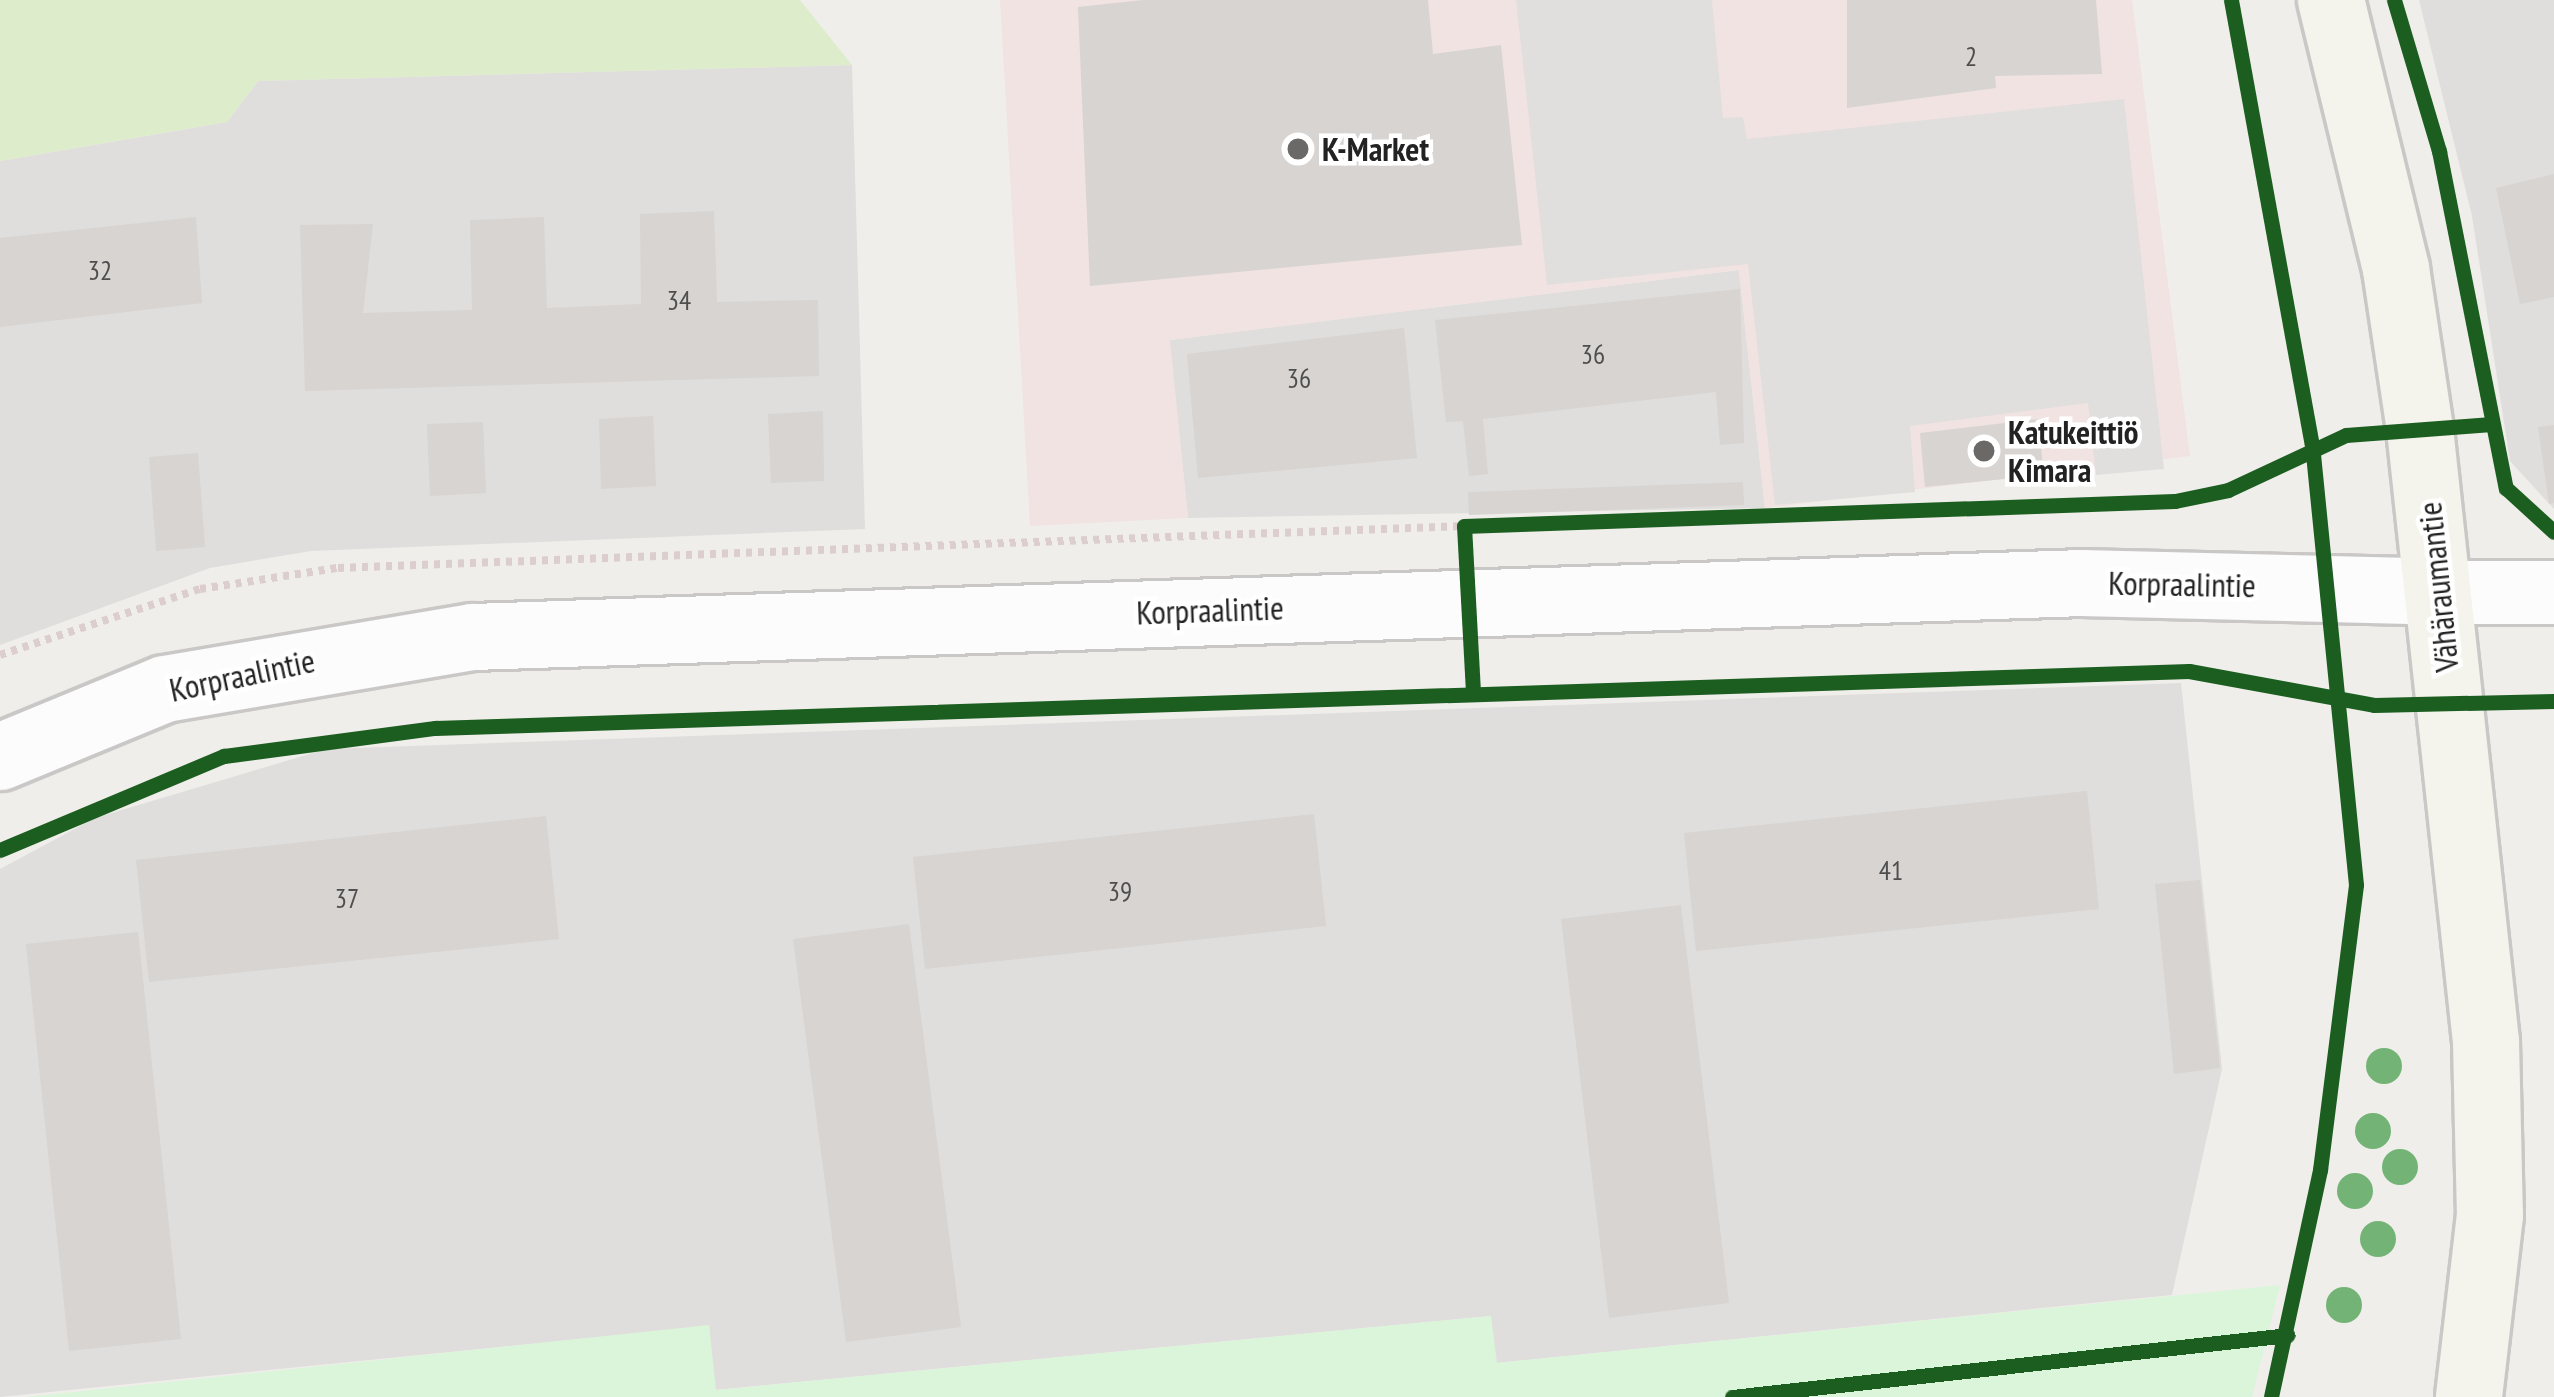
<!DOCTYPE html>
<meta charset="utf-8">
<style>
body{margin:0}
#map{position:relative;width:2554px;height:1397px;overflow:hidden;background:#f0eeeb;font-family:"PT Sans Narrow",sans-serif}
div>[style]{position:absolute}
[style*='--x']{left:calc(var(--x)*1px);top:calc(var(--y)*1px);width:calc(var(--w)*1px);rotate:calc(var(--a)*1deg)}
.residential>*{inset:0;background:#dfdedc}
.commercial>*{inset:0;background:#f1e3e1}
.grass>*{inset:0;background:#ddeccb}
.park>*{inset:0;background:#daf5da}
.parking>*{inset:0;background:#e0dfde}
.building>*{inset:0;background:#d7d4d2}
.path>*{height:8px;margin-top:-4px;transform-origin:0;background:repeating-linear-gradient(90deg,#dccecd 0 6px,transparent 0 12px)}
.roads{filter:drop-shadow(3px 0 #c9c8c7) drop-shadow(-3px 0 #c9c8c7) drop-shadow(0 3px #c9c8c7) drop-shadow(0 -3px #c9c8c7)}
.minor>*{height:63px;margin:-31.5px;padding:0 31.5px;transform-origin:31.5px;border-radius:31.5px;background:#fdfcfc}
.tertiary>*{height:66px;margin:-33px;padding:0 33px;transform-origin:33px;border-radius:33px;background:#fdfcfc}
.secondary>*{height:66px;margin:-33px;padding:0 33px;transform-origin:33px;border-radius:33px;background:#f4f4ed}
.cycleway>*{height:15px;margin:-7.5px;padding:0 7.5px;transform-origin:7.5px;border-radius:7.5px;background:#1b5e20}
.trees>*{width:36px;height:36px;margin:-18px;border-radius:50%;background:#73b476}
.dots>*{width:33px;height:33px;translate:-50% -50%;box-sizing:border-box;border:6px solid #fff;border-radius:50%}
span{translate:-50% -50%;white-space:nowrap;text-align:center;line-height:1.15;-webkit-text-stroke:9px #fff;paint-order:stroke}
.number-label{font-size:27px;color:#4f4e4e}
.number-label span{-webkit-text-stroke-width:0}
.poi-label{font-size:33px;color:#222;font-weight:700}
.left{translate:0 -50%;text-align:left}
.street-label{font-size:33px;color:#222}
</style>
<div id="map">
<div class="residential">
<i style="clip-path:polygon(2419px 0,2554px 0,2554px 509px,2510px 461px,2472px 216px)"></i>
<i style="clip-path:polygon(852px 65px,865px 529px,311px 551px,210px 568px,0 645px,0 161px,227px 122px,258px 81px)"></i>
<i style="clip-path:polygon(1739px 270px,1765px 508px,1188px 518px,1169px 340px)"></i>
<i style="clip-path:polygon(2181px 683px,2222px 1069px,2172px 1295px,1496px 1363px,1490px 1316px,715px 1390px,709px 1326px,0 1397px,0 869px,95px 818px,326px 749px)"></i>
</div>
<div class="commercial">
<i style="clip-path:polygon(1000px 0,2132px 0,2190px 456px,1765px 508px,1739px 270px,1170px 340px,1188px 518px,1030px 526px)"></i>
</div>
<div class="grass">
<i style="clip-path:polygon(0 0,800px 0,852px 65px,258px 81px,227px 122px,0 161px)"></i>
</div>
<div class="park">
<i style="clip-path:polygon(2280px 1285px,2252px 1397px,25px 1397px,709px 1325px,716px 1390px,1491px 1316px,1497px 1363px)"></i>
</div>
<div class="parking">
<i style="clip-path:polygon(1516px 0,1712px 0,1723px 118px,1743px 117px,1747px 139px,2124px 99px,2164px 469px,2096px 475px,2088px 403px,1910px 426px,1915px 492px,1775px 505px,1748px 264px,1547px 285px)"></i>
</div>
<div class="building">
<i style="clip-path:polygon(1143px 0,1428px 0,1433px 54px,1501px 45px,1522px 245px,1090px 286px,1078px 7px)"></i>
<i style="clip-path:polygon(1847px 0,2096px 0,2102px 74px,1995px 76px,1996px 88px,1847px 108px)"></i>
<i style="clip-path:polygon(2554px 174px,2554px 297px,2520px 304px,2496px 188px)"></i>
<i style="clip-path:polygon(714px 211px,717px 302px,818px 300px,819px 376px,305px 391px,300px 225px,373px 224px,363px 313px,472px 310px,470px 220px,544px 217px,547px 308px,641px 304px,640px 214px)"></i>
<i style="clip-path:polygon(196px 217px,202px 303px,0 327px,0 238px)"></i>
<i style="clip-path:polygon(1740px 289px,1744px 443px,1720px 445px,1716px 392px,1483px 419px,1488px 474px,1469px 476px,1463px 421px,1446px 422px,1435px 320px)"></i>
<i style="clip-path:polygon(1404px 328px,1417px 458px,1198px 478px,1187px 354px)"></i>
<i style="clip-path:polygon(823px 411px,824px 481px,771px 483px,768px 414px)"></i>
<i style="clip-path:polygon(653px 416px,656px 486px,601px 489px,599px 419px)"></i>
<i style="clip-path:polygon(2038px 419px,2044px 475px,1925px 487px,1920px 433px)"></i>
<i style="clip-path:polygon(483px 422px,486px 493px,430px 496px,427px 424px)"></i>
<i style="clip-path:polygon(2554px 425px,2554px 503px,2549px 504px,2538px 427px)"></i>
<i style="clip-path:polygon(198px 453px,205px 547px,156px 551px,149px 457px)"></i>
<i style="clip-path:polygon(1743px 482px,1744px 505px,1469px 515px,1468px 492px)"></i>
<i style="clip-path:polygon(2087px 791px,2099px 909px,1696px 951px,1684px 833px)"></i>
<i style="clip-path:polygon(1314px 814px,1326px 926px,925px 969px,913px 857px)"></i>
<i style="clip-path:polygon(546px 816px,559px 939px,149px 982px,136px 860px)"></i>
<i style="clip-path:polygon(2200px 880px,2220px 1068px,2174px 1074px,2155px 884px)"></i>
<i style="clip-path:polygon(1681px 905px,1729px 1303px,1609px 1318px,1561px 919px)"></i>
<i style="clip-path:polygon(909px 924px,961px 1327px,846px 1342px,793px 939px)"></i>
<i style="clip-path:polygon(138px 932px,181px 1339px,69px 1351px,26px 944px)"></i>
</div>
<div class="path">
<i style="--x:0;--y:655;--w:211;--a:-18.3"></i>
<i style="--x:200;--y:589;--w:140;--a:-8.7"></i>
<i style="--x:338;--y:568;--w:1127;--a:-2.14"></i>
</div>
<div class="roads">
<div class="minor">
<i style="--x:2439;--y:592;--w:115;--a:0"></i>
</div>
<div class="tertiary">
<i style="--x:0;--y:757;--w:178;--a:-22.4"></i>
<i style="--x:165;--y:689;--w:312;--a:-9.6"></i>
<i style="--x:473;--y:637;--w:1611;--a:-1.92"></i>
<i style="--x:2083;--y:583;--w:356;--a:1.4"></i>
</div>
<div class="secondary">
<i style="--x:2331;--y:0;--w:277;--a:76.4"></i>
<i style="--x:2396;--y:269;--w:162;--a:81.5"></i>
<i style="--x:2420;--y:429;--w:617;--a:83.85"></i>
<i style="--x:2486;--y:1042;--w:173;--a:88.7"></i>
<i style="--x:2490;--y:1215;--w:183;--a:96.6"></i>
</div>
</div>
<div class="cycleway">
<i style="--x:2231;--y:0;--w:451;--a:79.7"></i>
<i style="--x:2312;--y:444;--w:443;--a:84.3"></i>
<i style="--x:2356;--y:885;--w:287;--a:97.2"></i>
<i style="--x:2320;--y:1170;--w:232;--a:102.2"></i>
<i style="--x:2394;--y:0;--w:158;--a:73.4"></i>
<i style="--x:2439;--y:151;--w:344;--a:78.8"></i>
<i style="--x:2506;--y:488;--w:65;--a:42.5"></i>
<i style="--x:1473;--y:692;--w:166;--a:-93.1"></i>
<i style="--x:1464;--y:526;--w:711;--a:-2.01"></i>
<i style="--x:2175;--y:501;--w:54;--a:-11.7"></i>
<i style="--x:2228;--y:490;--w:130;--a:-25"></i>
<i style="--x:2346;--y:435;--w:146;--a:-4.3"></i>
<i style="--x:0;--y:850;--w:243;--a:-22.8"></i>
<i style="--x:224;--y:756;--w:213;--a:-7.6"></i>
<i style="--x:435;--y:728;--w:1755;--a:-1.86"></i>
<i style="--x:2189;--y:671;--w:188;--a:10.4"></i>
<i style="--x:2374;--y:705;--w:180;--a:-1.3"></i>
<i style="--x:1732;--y:1397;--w:559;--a:-6.36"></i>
</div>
<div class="trees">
<i style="left:2384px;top:1066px"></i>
<i style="left:2373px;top:1131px"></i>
<i style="left:2400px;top:1167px"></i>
<i style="left:2355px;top:1191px"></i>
<i style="left:2378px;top:1239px"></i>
<i style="left:2344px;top:1305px"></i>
</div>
<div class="dots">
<i style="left:1298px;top:149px;background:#6a6968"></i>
<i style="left:1984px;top:451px;background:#6a6968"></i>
</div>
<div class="number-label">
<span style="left:1971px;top:57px">2</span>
<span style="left:100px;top:271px">32</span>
<span style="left:679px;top:301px">34</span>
<span style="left:1593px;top:355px">36</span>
<span style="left:1299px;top:379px">36</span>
<span style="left:1891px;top:871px">41</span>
<span style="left:1120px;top:892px">39</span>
<span style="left:347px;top:899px">37</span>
</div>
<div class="poi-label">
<span class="left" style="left:1322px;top:149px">K-Market</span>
<span class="left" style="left:2008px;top:451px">Katukeittiö<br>Kimara</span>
</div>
<div class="street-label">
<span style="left:2182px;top:584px;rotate:1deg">Korpraalintie</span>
<span style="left:2438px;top:587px;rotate:-96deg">Vähäraumantie</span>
<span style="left:1210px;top:610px;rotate:-2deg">Korpraalintie</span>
<span style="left:242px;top:675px;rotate:-12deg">Korpraalintie</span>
</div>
</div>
